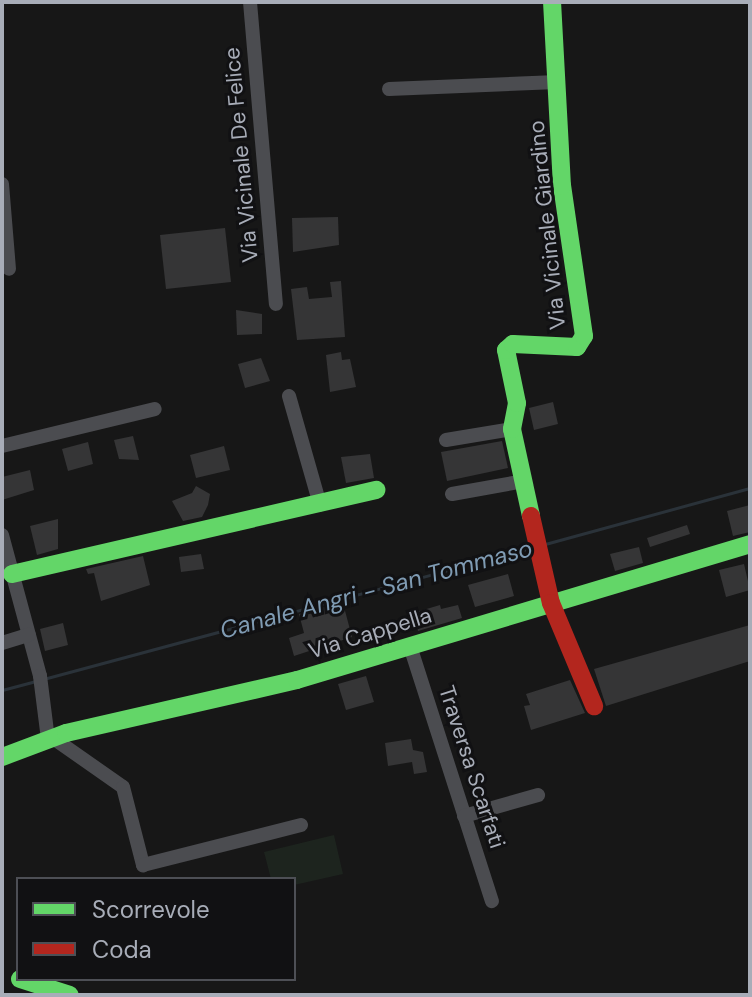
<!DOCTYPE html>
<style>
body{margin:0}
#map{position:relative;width:752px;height:997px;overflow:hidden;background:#171717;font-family:"DM Sans",sans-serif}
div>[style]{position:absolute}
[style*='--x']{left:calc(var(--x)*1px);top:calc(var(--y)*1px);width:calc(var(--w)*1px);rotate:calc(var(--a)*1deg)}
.green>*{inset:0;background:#1d241e}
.stream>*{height:3px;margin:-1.5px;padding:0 1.5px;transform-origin:1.5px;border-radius:1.5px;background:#2a3239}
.building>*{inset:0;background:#353536}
.street>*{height:14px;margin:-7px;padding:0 7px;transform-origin:7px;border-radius:7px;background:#4b4c50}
.fast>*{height:18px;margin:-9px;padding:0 9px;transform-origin:9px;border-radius:9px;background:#63d668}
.jam>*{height:18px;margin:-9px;padding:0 9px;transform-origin:9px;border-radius:9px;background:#b3261e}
span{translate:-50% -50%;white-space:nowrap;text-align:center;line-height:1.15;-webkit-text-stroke:6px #111113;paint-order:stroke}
.street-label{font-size:22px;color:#a8adb8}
.water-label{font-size:24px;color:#7f9bb3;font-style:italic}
.frame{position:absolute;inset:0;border:4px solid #a8adb8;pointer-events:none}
.legend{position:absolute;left:16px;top:877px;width:280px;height:104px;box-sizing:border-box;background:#111113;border:2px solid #4d4f55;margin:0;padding:10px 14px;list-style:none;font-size:24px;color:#a8adb8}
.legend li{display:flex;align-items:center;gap:16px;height:40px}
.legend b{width:40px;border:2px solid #4d4f55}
</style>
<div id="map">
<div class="green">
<i style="clip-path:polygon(334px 835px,343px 874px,294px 885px,294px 879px,271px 879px,264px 852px)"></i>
</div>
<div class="stream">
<i style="--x:545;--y:544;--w:213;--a:-15.3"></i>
<i style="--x:47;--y:678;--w:500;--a:-15.06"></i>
<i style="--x:2;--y:690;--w:35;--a:-15"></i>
</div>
<div class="building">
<i style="clip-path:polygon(338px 217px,339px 245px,293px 252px,292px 218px)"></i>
<i style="clip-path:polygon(225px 228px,231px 282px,166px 289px,160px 235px)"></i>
<i style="clip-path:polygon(341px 281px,345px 337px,297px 340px,291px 289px,307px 287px,309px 299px,332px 297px,330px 282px)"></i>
<i style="clip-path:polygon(236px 310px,262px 314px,262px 334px,237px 335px)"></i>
<i style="clip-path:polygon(341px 352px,342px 360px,350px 359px,356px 387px,330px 392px,326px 355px)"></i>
<i style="clip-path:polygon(261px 358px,270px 381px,245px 388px,238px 364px)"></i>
<i style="clip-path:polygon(553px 402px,558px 424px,534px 430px,529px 408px)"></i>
<i style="clip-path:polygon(133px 436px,139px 460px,119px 459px,114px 440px)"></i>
<i style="clip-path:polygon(502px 441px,508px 468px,447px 481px,441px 452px)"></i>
<i style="clip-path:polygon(88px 442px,93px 464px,68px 471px,62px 449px)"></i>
<i style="clip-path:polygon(224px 446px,230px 470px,196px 478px,190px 455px)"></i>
<i style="clip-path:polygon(370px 454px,374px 478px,346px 483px,341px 457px)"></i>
<i style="clip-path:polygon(30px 470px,34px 490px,2px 500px,2px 477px)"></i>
<i style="clip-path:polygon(196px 486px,210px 494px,208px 505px,202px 517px,183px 521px,172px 501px,192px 493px)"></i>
<i style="clip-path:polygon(750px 505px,750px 532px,733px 536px,727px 511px)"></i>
<i style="clip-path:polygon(58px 519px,58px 549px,37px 555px,30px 526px)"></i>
<i style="clip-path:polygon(687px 525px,690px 534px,650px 547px,647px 538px)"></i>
<i style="clip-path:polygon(639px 547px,643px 563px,615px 571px,610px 554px)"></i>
<i style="clip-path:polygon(201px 554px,204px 569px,181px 572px,179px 557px)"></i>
<i style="clip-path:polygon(143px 556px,150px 585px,101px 601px,94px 573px,88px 574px,86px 569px)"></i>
<i style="clip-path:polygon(744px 564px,750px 590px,726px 597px,719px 570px)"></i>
<i style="clip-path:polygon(508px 574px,514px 596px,475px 607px,468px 585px)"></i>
<i style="clip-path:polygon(332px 605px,344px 607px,352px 637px,294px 656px,289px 638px,304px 633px,299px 614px)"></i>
<i style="clip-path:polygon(440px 605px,441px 609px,458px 605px,462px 618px,418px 631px,413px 613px)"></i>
<i style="clip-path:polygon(63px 623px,68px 645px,45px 651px,40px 629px)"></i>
<i style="clip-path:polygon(750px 625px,750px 661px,606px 706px,594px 669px)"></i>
<i style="clip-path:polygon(366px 676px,374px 702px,346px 710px,338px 684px)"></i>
<i style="clip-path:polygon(570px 680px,585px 713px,531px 730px,524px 706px,530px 705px,526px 694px)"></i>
<i style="clip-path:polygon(411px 739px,413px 750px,423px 752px,427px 772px,414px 774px,412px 762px,388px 766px,385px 743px)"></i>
</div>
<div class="street">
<i style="--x:250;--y:2;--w:303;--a:85.1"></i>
<i style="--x:389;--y:89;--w:168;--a:-2.4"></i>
<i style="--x:2;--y:184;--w:85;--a:85.3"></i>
<i style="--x:289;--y:396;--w:113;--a:74.1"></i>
<i style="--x:446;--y:440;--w:67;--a:-9.5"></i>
<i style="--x:2;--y:446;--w:157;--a:-13.6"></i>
<i style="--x:452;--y:494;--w:73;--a:-10.2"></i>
<i style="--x:2;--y:535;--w:146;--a:74.9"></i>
<i style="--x:40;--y:676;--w:64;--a:82.8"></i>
<i style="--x:2;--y:643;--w:28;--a:-17"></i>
<i style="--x:410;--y:646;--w:268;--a:72.2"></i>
<i style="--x:53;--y:738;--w:85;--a:35"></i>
<i style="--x:123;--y:787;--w:81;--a:75.6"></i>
<i style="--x:143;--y:865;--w:163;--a:-14.2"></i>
<i style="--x:464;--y:816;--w:77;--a:-15.8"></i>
</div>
<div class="fast">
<i style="--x:531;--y:516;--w:89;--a:-102.3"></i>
<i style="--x:512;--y:429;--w:26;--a:-79"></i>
<i style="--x:517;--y:403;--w:54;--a:-101.7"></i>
<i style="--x:506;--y:350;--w:9;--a:-41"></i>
<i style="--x:513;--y:344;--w:64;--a:2.7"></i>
<i style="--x:577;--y:347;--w:13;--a:-58"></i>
<i style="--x:584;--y:336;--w:152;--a:-98.3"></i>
<i style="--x:562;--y:186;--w:184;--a:-93.1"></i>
<i style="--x:12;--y:574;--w:374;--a:-13"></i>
<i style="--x:2;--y:757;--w:68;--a:-20.6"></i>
<i style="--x:66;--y:733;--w:237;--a:-12.9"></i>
<i style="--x:297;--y:680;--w:473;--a:-16.7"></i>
<i style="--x:20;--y:979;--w:52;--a:17.7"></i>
</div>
<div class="jam">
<i style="--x:531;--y:516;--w:89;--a:77.1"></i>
<i style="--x:551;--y:603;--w:112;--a:67.3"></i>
</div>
<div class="street-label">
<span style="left:241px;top:155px;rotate:-95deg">Via Vicinale De Felice</span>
<span style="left:547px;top:225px;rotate:-96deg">Via Vicinale Giardino</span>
<span style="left:370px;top:633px;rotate:-17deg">Via Cappella</span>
<span style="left:472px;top:767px;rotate:72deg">Traversa Scarfati</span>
</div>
<div class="water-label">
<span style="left:376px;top:589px;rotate:-15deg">Canale Angri - San Tommaso</span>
</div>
<div class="frame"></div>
<ul class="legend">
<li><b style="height:10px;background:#63d668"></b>Scorrevole</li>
<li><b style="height:10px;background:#b3261e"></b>Coda</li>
</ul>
</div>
